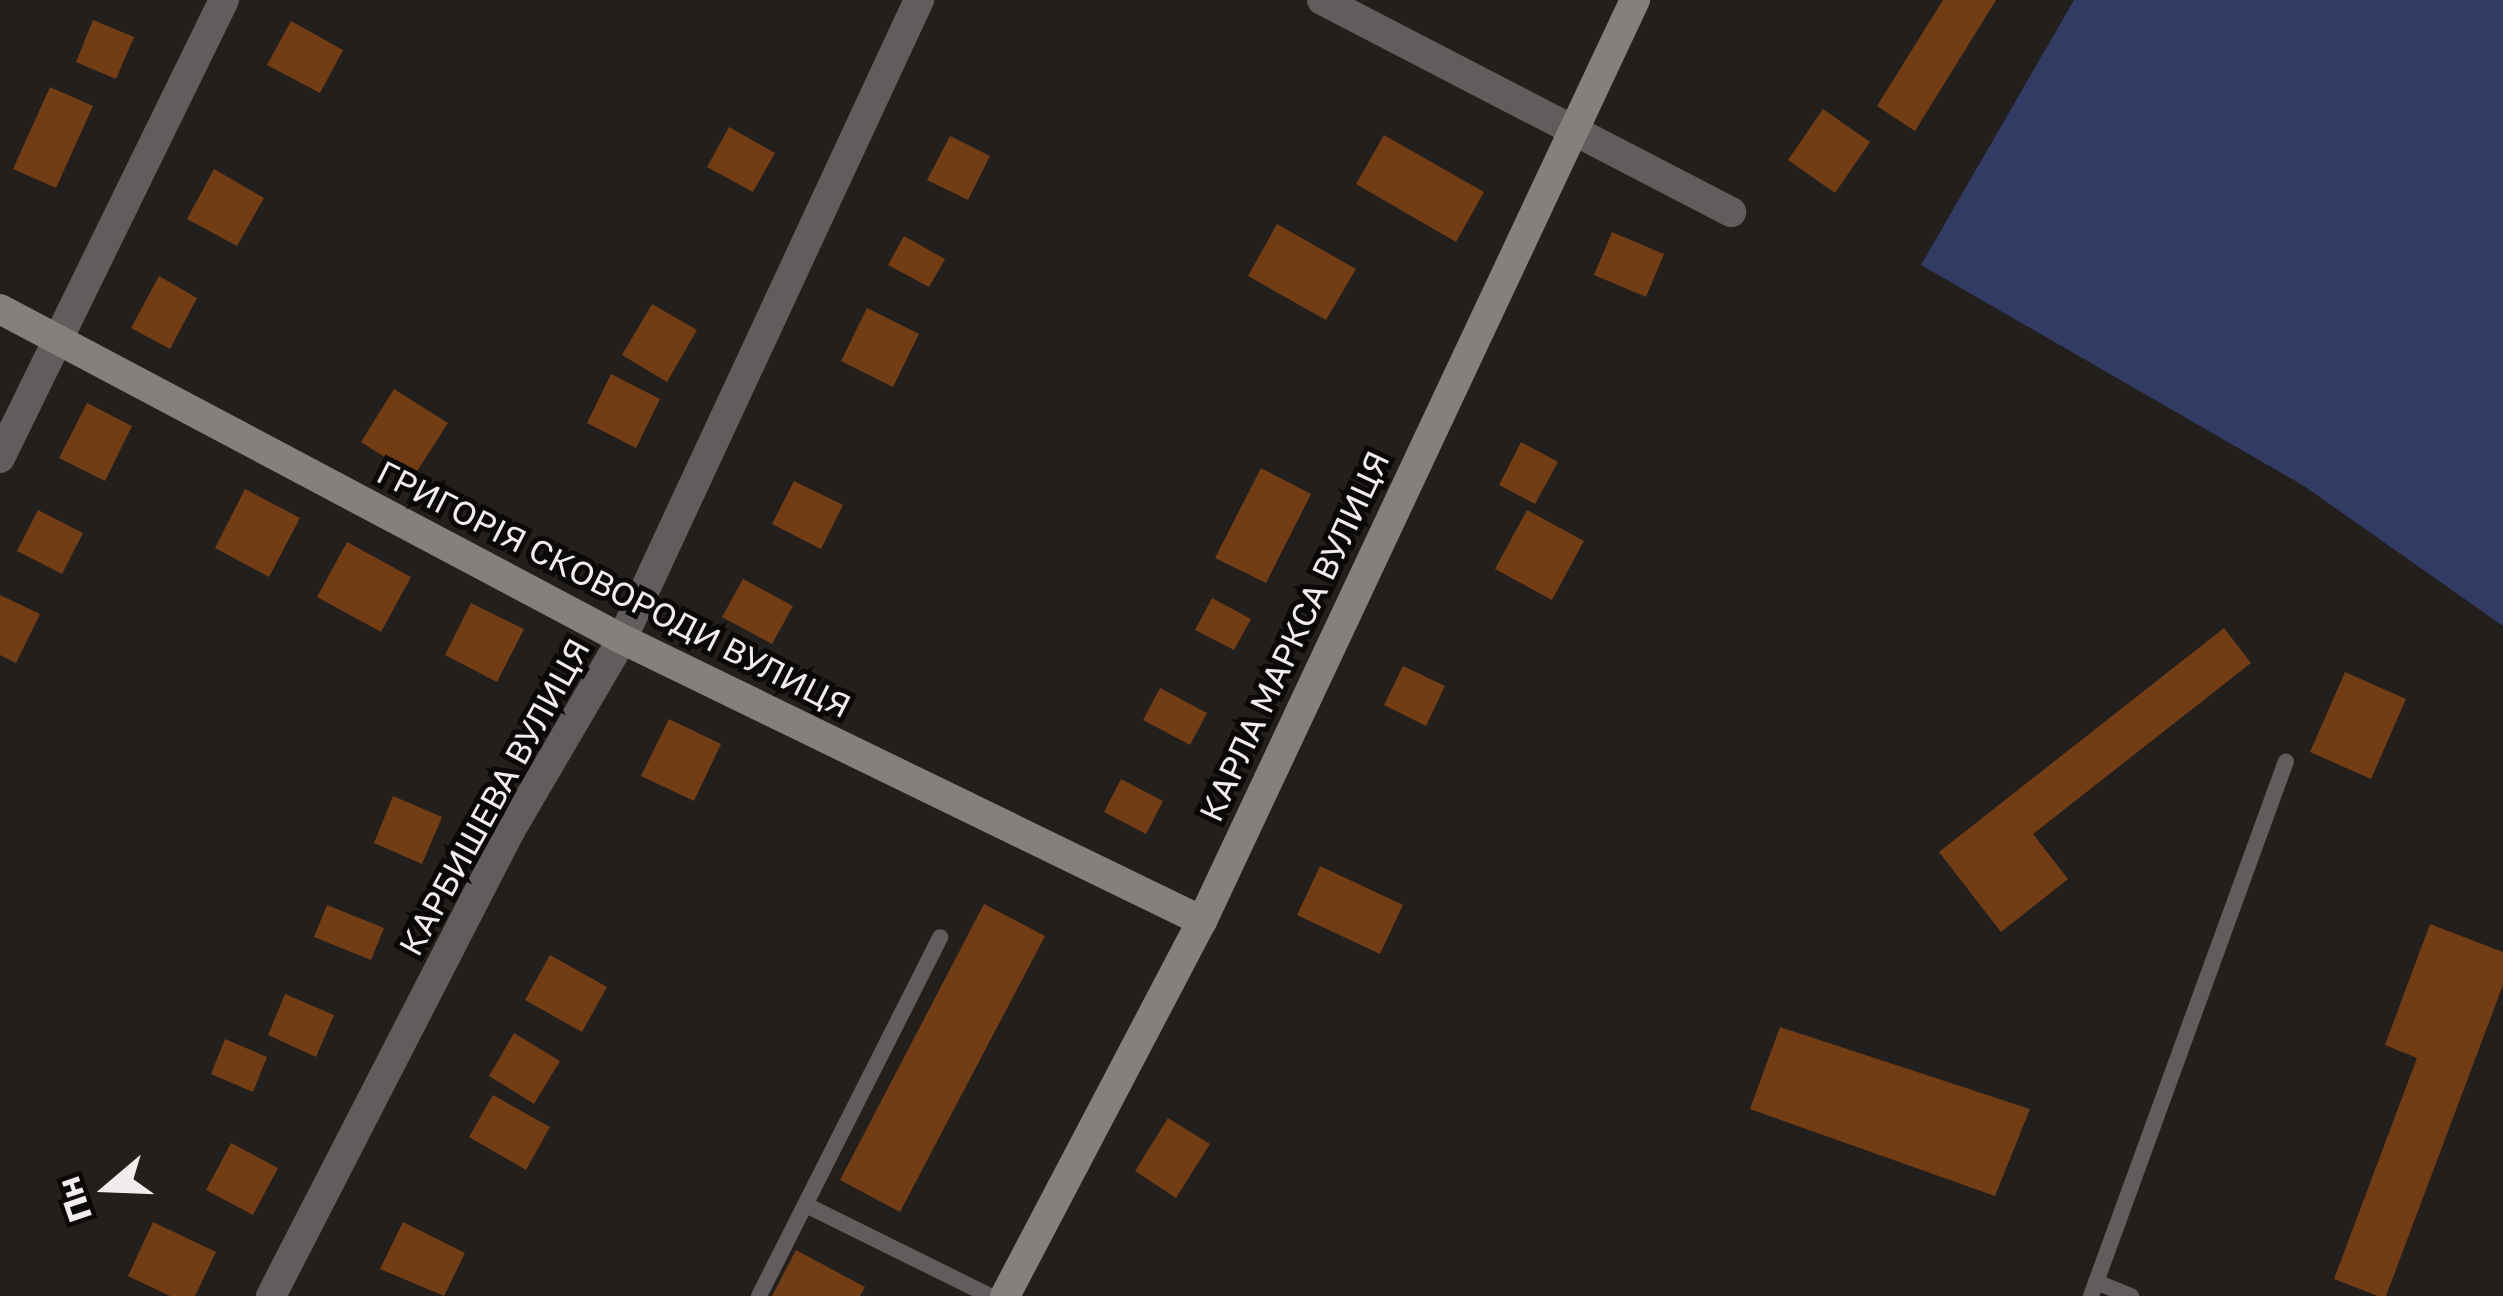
<!DOCTYPE html>
<meta charset="utf-8">
<style>
body{margin:0}
#map{position:relative;width:2503px;height:1296px;overflow:hidden;background:#231f1c;font-family:"Golos Text",sans-serif}
div>[style]{position:absolute}
[style*='--x']{left:calc(var(--x)*1px);top:calc(var(--y)*1px);width:calc(var(--w)*1px);rotate:calc(var(--a)*1deg)}
.green>*{inset:0;background:#313b63}
.building>*{inset:0;background:#723c14}
.lane>*{height:16px;margin:-8px;padding:0 8px;transform-origin:8px;border-radius:8px;background:#605d5c}
.street>*{height:30px;margin:-15px;padding:0 15px;transform-origin:15px;border-radius:15px;background:#605d5c}
.secondary>*{height:30px;margin:-15px;padding:0 15px;transform-origin:15px;border-radius:15px;background:#84807e}
span{translate:-50% -50%;white-space:nowrap;text-align:center;line-height:1.15;-webkit-text-stroke:10px #0b0908;paint-order:stroke}
.street-label{font-size:33px;color:#f0edec}
.north{position:absolute;left:48px;top:1128px;width:120px;height:120px;-webkit-text-stroke:9px #0b0908;paint-order:stroke;rotate:251deg;font-size:33px;font-weight:700;line-height:48px;text-align:center;color:#f0edec}
.north::after{content:'';display:block;margin:auto;width:42px;height:54px;background:#f0edec;clip-path:polygon(50% 0,100% 100%,50% 72%,0 100%)}
</style>
<div id="map">
<div class="green">
<i style="clip-path:polygon(2074px 0,2503px 0,2503px 626px,2304px 486px,1921px 265px)"></i>
</div>
<div class="building">
<i style="clip-path:polygon(1943px 0,1996px 0,1915px 131px,1877px 106px)"></i>
<i style="clip-path:polygon(93px 20px,134px 37px,116px 79px,76px 62px)"></i>
<i style="clip-path:polygon(291px 21px,343px 50px,320px 93px,267px 65px)"></i>
<i style="clip-path:polygon(50px 87px,93px 106px,56px 188px,13px 169px)"></i>
<i style="clip-path:polygon(1823px 109px,1870px 142px,1835px 193px,1788px 160px)"></i>
<i style="clip-path:polygon(729px 127px,775px 153px,753px 192px,707px 167px)"></i>
<i style="clip-path:polygon(1384px 135px,1484px 192px,1456px 242px,1356px 184px)"></i>
<i style="clip-path:polygon(950px 136px,990px 156px,968px 200px,927px 180px)"></i>
<i style="clip-path:polygon(214px 169px,264px 198px,237px 246px,187px 219px)"></i>
<i style="clip-path:polygon(1277px 224px,1356px 269px,1326px 320px,1248px 276px)"></i>
<i style="clip-path:polygon(1612px 232px,1664px 254px,1646px 297px,1594px 275px)"></i>
<i style="clip-path:polygon(904px 236px,945px 259px,929px 287px,888px 265px)"></i>
<i style="clip-path:polygon(159px 276px,197px 298px,170px 349px,131px 328px)"></i>
<i style="clip-path:polygon(652px 304px,697px 330px,667px 382px,622px 355px)"></i>
<i style="clip-path:polygon(867px 308px,919px 334px,893px 387px,841px 361px)"></i>
<i style="clip-path:polygon(611px 374px,660px 399px,636px 448px,587px 423px)"></i>
<i style="clip-path:polygon(394px 389px,448px 423px,414px 476px,361px 442px)"></i>
<i style="clip-path:polygon(87px 403px,132px 426px,105px 481px,59px 458px)"></i>
<i style="clip-path:polygon(1521px 442px,1558px 462px,1535px 504px,1499px 485px)"></i>
<i style="clip-path:polygon(1261px 468px,1311px 494px,1266px 583px,1215px 558px)"></i>
<i style="clip-path:polygon(794px 481px,843px 505px,821px 549px,772px 524px)"></i>
<i style="clip-path:polygon(245px 489px,300px 518px,269px 577px,215px 548px)"></i>
<i style="clip-path:polygon(38px 510px,83px 533px,62px 574px,17px 551px)"></i>
<i style="clip-path:polygon(1527px 510px,1584px 541px,1552px 600px,1495px 569px)"></i>
<i style="clip-path:polygon(347px 542px,411px 577px,381px 632px,317px 597px)"></i>
<i style="clip-path:polygon(743px 579px,793px 606px,772px 644px,722px 617px)"></i>
<i style="clip-path:polygon(0 595px,40px 614px,16px 663px,0 655px)"></i>
<i style="clip-path:polygon(1212px 598px,1251px 619px,1234px 650px,1195px 630px)"></i>
<i style="clip-path:polygon(471px 603px,524px 629px,497px 682px,445px 655px)"></i>
<i style="clip-path:polygon(2224px 628px,2251px 663px,2033px 834px,2068px 879px,2001px 932px,1939px 852px)"></i>
<i style="clip-path:polygon(1403px 666px,1445px 686px,1426px 726px,1384px 705px)"></i>
<i style="clip-path:polygon(2345px 672px,2406px 699px,2371px 779px,2310px 752px)"></i>
<i style="clip-path:polygon(1160px 688px,1207px 713px,1190px 745px,1143px 720px)"></i>
<i style="clip-path:polygon(669px 719px,721px 744px,694px 801px,641px 776px)"></i>
<i style="clip-path:polygon(1121px 779px,1163px 801px,1146px 834px,1104px 812px)"></i>
<i style="clip-path:polygon(393px 796px,442px 817px,422px 864px,374px 843px)"></i>
<i style="clip-path:polygon(1320px 866px,1403px 905px,1380px 954px,1297px 915px)"></i>
<i style="clip-path:polygon(984px 904px,1045px 936px,900px 1212px,840px 1180px)"></i>
<i style="clip-path:polygon(327px 905px,384px 928px,371px 960px,314px 937px)"></i>
<i style="clip-path:polygon(2430px 924px,2503px 952px,2503px 985px,2386px 1296px,2378px 1296px,2334px 1279px,2417px 1058px,2385px 1045px)"></i>
<i style="clip-path:polygon(550px 955px,607px 987px,582px 1032px,525px 1000px)"></i>
<i style="clip-path:polygon(285px 994px,334px 1015px,316px 1057px,268px 1035px)"></i>
<i style="clip-path:polygon(1780px 1027px,2030px 1109px,1995px 1196px,1750px 1109px)"></i>
<i style="clip-path:polygon(514px 1033px,560px 1061px,534px 1104px,489px 1076px)"></i>
<i style="clip-path:polygon(225px 1039px,267px 1057px,253px 1092px,211px 1074px)"></i>
<i style="clip-path:polygon(493px 1095px,550px 1127px,526px 1170px,469px 1137px)"></i>
<i style="clip-path:polygon(1168px 1118px,1210px 1144px,1176px 1198px,1135px 1171px)"></i>
<i style="clip-path:polygon(231px 1143px,278px 1168px,253px 1215px,206px 1190px)"></i>
<i style="clip-path:polygon(153px 1222px,216px 1252px,195px 1296px,170px 1296px,128px 1276px)"></i>
<i style="clip-path:polygon(403px 1222px,465px 1253px,444px 1296px,380px 1269px)"></i>
<i style="clip-path:polygon(796px 1250px,865px 1287px,860px 1296px,772px 1296px)"></i>
</div>
<div class="lane">
<i style="--x:806;--y:1205;--w:205;--a:26.3"></i>
<i style="--x:2096;--y:1282;--w:38;--a:22"></i>
<i style="--x:759;--y:1296;--w:402;--a:-63.2"></i>
<i style="--x:2091;--y:1296;--w:569;--a:-69.97"></i>
</div>
<div class="street">
<i style="--x:1322;--y:0;--w:461;--a:27.4"></i>
<i style="--x:0;--y:458;--w:510;--a:-63.94"></i>
<i style="--x:271;--y:1296;--w:523;--a:-62.8"></i>
<i style="--x:510;--y:831;--w:222;--a:-59.7"></i>
<i style="--x:622;--y:639;--w:705;--a:-65.07"></i>
</div>
<div class="secondary">
<i style="--x:0;--y:309;--w:704;--a:27.95"></i>
<i style="--x:622;--y:639;--w:645;--a:25.93"></i>
<i style="--x:1005;--y:1296;--w:424;--a:-62.3"></i>
<i style="--x:1202;--y:921;--w:1018;--a:-64.82"></i>
</div>
<div class="street-label">
<span style="left:614px;top:589px;rotate:27deg">ГРИГОРІЯ СКОВОРОДИ ВУЛИЦЯ</span>
<span style="left:1294px;top:636px;rotate:-65deg">КАРЛА МАРКСА ВУЛИЦЯ</span>
<span style="left:494px;top:797px;rotate:-61deg">КАРБИШЕВА ВУЛИЦЯ</span>
</div>
<div class="north">Пн</div>
</div>
